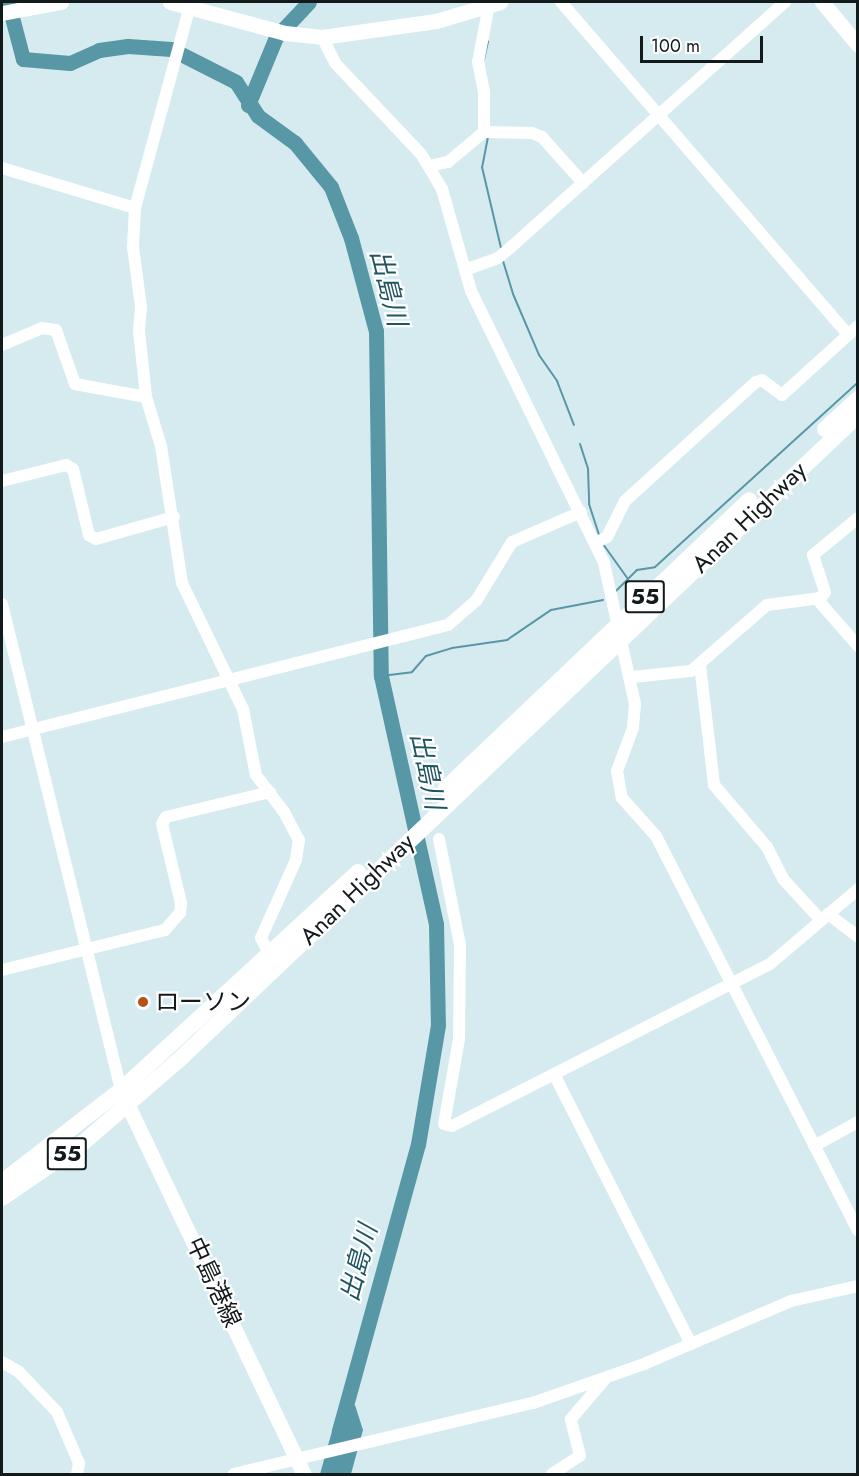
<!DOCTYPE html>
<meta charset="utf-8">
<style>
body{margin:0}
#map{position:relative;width:859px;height:1476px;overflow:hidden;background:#d5ebf0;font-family:Jost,"Noto Sans JP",sans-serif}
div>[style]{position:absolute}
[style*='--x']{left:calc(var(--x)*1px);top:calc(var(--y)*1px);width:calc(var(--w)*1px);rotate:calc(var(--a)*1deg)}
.water>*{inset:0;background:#5897a5}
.stream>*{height:2px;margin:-1px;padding:0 1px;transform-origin:1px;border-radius:1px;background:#5897a5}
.river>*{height:15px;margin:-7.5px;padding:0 7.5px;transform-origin:7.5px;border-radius:7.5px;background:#5897a5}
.minor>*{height:12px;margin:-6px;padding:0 6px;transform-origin:6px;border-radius:6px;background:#fff}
.major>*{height:15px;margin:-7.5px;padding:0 7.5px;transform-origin:7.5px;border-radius:7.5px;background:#fff}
.highway>*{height:16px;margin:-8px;padding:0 8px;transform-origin:8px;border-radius:8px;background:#fff}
.dots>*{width:16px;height:16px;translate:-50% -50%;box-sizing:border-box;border:3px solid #fff;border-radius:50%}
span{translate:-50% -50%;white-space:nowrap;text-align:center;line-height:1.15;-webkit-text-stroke:4.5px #fff;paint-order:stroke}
.shield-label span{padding:2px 4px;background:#fff;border:2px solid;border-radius:4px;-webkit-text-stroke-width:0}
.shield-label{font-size:22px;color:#131a1c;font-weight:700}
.street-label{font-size:24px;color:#131a1c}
.poi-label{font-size:24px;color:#131a1c}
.left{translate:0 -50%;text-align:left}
.water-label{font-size:26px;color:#1f5560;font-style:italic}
.frame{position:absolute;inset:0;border:3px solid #131a1c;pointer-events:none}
.scale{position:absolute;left:640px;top:36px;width:123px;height:27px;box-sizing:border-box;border:3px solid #131a1c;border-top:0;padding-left:8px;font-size:18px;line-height:21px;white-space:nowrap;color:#131a1c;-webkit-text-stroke:4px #fff;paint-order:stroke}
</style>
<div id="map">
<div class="water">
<i style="clip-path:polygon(355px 1405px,363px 1430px,351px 1474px,320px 1474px,336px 1417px)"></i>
</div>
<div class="stream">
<i style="--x:484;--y:59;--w:18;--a:-77"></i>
<i style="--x:488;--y:137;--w:31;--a:101"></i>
<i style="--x:482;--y:167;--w:83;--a:76.8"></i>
<i style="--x:503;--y:261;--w:34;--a:73"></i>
<i style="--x:513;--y:294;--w:66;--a:66.9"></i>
<i style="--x:539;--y:355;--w:32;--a:55"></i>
<i style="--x:557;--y:381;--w:47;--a:68.9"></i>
<i style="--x:580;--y:444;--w:26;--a:72"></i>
<i style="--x:588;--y:469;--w:35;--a:88"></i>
<i style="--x:589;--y:504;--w:35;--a:72"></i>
<i style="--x:603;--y:544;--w:43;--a:54.5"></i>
<i style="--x:628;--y:579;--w:17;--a:135"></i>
<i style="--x:628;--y:579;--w:13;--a:-45"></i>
<i style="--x:637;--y:570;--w:18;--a:-9"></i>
<i style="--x:655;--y:567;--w:275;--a:-42.3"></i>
<i style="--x:381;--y:676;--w:31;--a:-7"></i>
<i style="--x:412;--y:672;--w:21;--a:-49"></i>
<i style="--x:426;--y:656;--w:27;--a:-17"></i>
<i style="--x:452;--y:648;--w:56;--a:-8.3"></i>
<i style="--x:507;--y:640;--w:53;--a:-34.3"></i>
<i style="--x:551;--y:610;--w:53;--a:-10.9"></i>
</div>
<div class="river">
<i style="--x:8;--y:2;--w:59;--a:75.3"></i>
<i style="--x:23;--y:59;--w:47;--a:4.9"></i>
<i style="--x:70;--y:63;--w:32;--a:-24"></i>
<i style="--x:99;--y:50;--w:29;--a:-8"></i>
<i style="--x:128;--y:46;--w:43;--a:4"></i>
<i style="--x:171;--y:49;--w:73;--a:26.9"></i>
<i style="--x:236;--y:82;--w:40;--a:57.1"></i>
<i style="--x:258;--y:116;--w:46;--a:36.1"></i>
<i style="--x:295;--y:143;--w:57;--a:50.7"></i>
<i style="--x:331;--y:187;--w:55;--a:68.6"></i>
<i style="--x:351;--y:238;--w:96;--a:75"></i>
<i style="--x:376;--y:331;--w:345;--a:89.2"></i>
<i style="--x:381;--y:676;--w:254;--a:77.5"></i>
<i style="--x:436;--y:924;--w:101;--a:88.9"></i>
<i style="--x:438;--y:1025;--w:121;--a:99.5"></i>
<i style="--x:418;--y:1144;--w:298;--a:105.4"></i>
<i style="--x:248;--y:105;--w:74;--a:-67.6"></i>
<i style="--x:276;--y:37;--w:48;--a:-46.7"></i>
</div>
<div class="minor">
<i style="--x:191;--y:2;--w:213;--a:105.2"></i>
<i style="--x:135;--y:208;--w:39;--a:93"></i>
<i style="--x:133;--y:247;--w:61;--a:82.4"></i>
<i style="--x:141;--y:307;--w:24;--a:95"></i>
<i style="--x:139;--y:331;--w:66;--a:83.9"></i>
<i style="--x:146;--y:397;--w:51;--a:73"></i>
<i style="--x:161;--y:446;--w:139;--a:81.3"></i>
<i style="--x:182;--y:583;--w:140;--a:64.2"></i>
<i style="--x:243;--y:709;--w:67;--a:78.9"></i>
<i style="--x:256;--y:775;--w:46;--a:52.9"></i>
<i style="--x:284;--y:812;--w:32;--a:62"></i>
<i style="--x:299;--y:840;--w:20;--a:99"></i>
<i style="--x:296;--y:860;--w:85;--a:114.2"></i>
<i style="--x:261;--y:938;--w:19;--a:62"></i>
<i style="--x:561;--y:2;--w:439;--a:49.2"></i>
<i style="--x:322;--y:37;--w:29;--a:63"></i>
<i style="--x:335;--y:63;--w:125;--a:46.6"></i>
<i style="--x:421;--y:154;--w:41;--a:59"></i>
<i style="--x:442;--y:189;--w:106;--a:74.1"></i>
<i style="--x:471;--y:291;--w:303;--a:63.9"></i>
<i style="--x:604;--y:563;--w:144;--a:77.6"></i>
<i style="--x:635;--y:704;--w:24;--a:95"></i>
<i style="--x:633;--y:728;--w:46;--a:110.4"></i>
<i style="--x:617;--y:771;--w:27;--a:80"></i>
<i style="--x:622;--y:798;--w:51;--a:48.2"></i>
<i style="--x:656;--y:836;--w:443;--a:62.9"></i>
<i style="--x:484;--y:132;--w:40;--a:-90"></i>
<i style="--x:484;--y:92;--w:31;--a:-101"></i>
<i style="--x:478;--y:62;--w:58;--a:-79.1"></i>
<i style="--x:430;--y:166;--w:18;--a:-13"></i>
<i style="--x:448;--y:162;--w:47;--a:-39.8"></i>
<i style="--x:484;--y:132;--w:48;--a:1.2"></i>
<i style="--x:532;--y:133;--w:11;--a:22"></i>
<i style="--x:542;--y:137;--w:62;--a:48.3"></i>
<i style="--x:2;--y:168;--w:139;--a:16.7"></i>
<i style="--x:465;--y:270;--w:35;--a:-20"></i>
<i style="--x:498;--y:258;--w:17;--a:-40"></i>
<i style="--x:511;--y:247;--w:368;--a:-41.8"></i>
<i style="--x:2;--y:345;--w:43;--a:-23"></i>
<i style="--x:42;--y:328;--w:14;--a:8"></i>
<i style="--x:56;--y:330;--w:57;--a:70.6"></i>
<i style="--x:75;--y:384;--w:72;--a:10.4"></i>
<i style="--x:2;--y:481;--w:66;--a:-14"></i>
<i style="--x:66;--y:465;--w:8;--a:30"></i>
<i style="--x:73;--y:469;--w:68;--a:76.4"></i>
<i style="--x:89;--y:535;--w:8;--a:30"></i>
<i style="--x:96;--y:539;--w:81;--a:-15.8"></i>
<i style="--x:597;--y:542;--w:11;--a:-27"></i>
<i style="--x:607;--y:537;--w:40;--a:-63.4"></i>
<i style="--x:625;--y:501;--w:177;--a:-42.3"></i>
<i style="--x:756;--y:382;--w:6;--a:-18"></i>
<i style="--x:762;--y:380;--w:25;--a:37"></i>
<i style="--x:782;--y:395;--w:103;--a:-42.2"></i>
<i style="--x:817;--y:599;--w:62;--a:48.9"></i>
<i style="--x:2;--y:604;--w:500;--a:76.24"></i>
<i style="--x:700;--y:665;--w:121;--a:83.3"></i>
<i style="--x:714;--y:785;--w:82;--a:49.5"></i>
<i style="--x:767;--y:847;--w:36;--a:63"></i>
<i style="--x:783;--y:879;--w:56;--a:47.2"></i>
<i style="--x:632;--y:677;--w:59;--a:-5.8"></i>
<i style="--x:691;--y:671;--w:101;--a:-41"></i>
<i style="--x:767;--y:605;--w:54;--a:-7.4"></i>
<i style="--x:821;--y:598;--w:7;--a:-56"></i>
<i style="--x:825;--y:592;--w:39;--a:-108"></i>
<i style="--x:813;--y:555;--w:58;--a:-39.4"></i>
<i style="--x:2;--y:737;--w:460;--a:-14.1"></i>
<i style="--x:448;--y:625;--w:37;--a:-41"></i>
<i style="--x:476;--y:601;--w:69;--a:-58.6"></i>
<i style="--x:512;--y:542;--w:75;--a:-23.5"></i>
<i style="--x:439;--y:839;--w:108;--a:78.8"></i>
<i style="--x:460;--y:945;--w:94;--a:90.6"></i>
<i style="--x:459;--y:1039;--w:86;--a:100"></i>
<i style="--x:444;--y:1124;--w:8;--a:14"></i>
<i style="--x:452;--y:1126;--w:357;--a:-27"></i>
<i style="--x:770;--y:964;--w:116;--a:-40.4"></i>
<i style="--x:828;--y:914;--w:38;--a:37"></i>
<i style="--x:2;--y:970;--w:168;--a:-13.8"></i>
<i style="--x:165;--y:930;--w:23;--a:-49"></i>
<i style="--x:180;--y:913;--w:10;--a:-84"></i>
<i style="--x:181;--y:903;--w:81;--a:-103.5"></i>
<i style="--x:162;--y:824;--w:8;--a:-60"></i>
<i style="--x:166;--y:817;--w:107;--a:-13.5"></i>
<i style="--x:554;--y:1074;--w:303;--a:63.1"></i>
<i style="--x:814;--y:1146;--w:50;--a:-28.6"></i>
<i style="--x:2;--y:1362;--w:20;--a:30"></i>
<i style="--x:19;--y:1372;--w:55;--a:46.5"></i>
<i style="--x:57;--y:1412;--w:56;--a:66.7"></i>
<i style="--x:79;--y:1463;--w:11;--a:100"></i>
<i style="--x:234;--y:1474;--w:307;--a:-13.4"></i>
<i style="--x:533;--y:1403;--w:118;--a:-19.4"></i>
<i style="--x:644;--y:1364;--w:160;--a:-23.2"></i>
<i style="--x:791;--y:1301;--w:69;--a:-12.6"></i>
<i style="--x:552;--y:1474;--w:33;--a:-33"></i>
<i style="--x:580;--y:1456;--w:38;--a:-104"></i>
<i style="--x:571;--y:1419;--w:52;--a:-49.6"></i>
</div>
<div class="major">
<i style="--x:170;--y:2;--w:119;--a:15.1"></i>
<i style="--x:285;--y:33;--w:37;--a:6"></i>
<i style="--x:322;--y:37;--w:115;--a:-8"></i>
<i style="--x:436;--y:21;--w:67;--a:-16.5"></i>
<i style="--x:822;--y:2;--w:56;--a:50.1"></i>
<i style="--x:2;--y:13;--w:60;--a:-10.6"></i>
<i style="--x:122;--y:1093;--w:422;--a:64.5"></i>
</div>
<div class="highway">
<i style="--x:825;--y:429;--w:45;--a:-42.3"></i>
<i style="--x:446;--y:788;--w:418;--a:-43.5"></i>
<i style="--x:2;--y:1182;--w:150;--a:-37.7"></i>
<i style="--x:121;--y:1090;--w:322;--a:-42.6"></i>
<i style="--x:2;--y:1198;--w:99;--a:-34.3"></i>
<i style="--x:84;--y:1142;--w:128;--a:-40.9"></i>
<i style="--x:181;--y:1058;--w:934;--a:-43.52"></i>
</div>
<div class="dots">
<i style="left:143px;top:1002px;background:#b45217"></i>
</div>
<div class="shield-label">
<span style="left:645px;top:597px">55</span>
<span style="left:67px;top:1154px">55</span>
</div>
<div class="street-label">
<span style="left:749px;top:517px;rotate:-44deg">Anan Highway</span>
<span style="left:357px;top:889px;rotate:-44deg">Anan Highway</span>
<span style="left:214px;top:1282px;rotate:65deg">中島港線</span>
</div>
<div class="poi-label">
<span class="left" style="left:155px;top:1002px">ローソン</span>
</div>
<div class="water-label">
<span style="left:388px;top:288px;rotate:76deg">出島川</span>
<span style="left:427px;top:771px;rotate:78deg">出島川</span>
<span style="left:359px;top:1263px;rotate:-75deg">出島川</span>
</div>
<div class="frame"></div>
<div class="scale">100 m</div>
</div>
